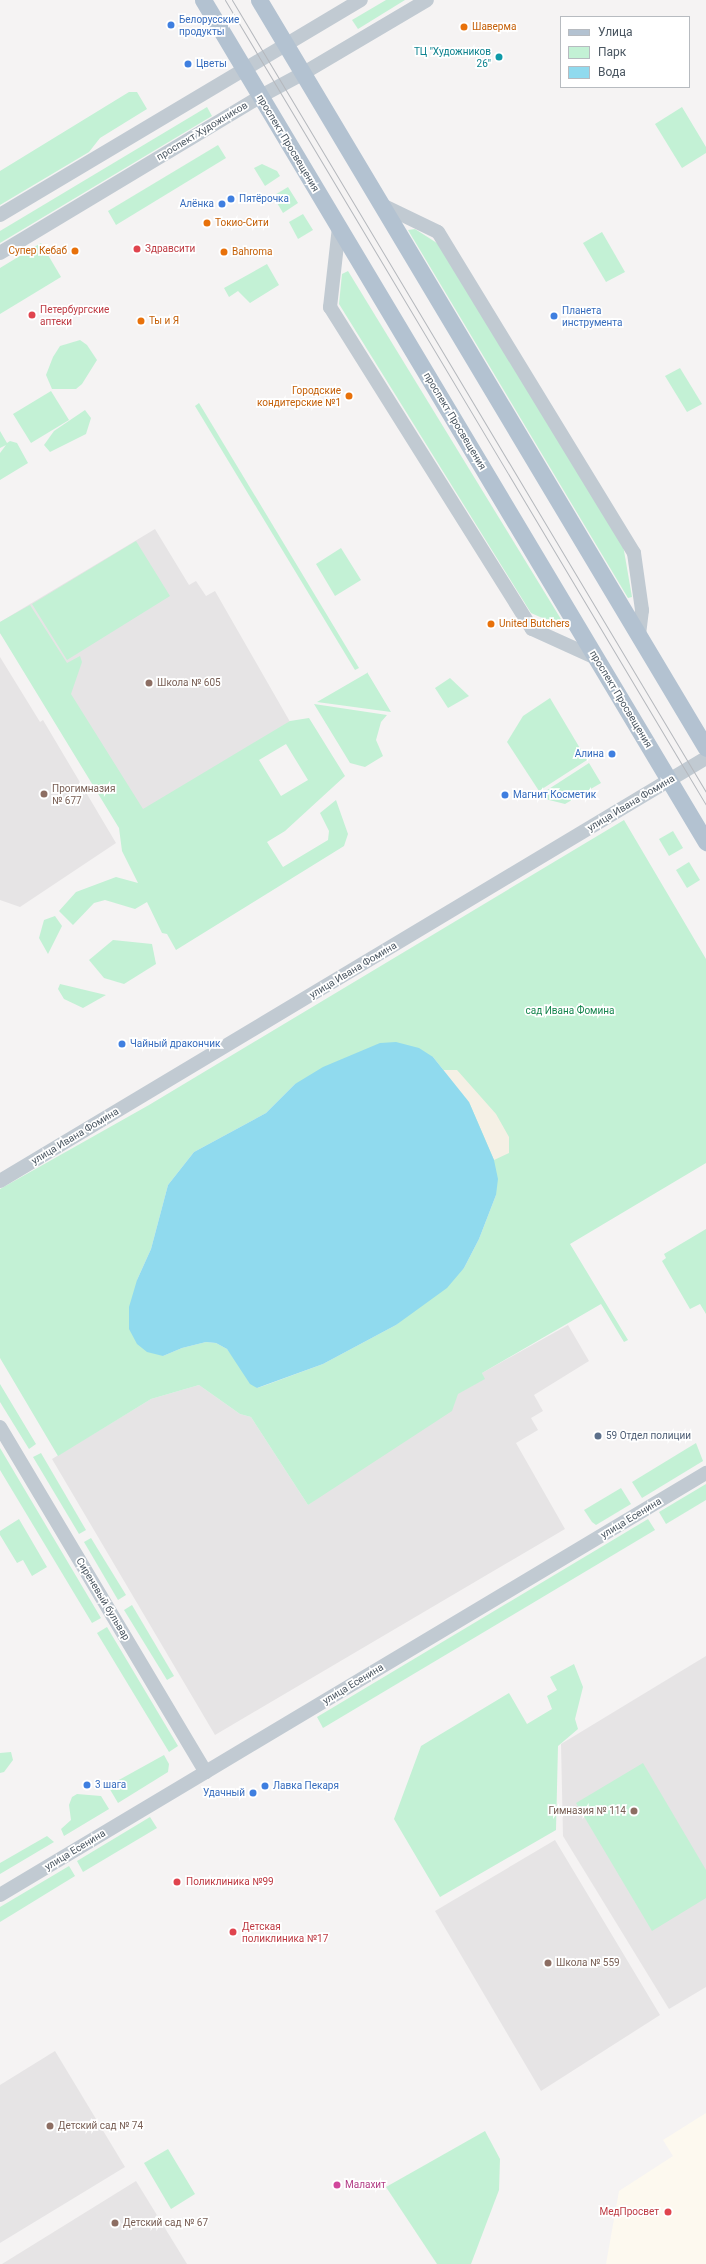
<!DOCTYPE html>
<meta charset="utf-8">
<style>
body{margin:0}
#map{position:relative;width:706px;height:2264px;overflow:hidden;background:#f5f3f3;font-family:Roboto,sans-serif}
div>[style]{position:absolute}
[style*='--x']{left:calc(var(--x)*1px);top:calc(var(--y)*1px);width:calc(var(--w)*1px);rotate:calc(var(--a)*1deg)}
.commercial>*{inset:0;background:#fdf9ef}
.education>*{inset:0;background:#e6e4e5}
.green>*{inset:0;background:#c3f1d5}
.sand>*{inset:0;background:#f5f0e5}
.water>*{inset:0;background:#90daee}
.minor>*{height:14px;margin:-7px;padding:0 7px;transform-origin:7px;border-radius:7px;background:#c1cad2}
.major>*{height:17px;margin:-8.5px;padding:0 8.5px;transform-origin:8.5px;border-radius:8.5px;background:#b3c2d1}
.tram>*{height:1px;margin:-0.5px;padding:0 0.5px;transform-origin:0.5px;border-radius:0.5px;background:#b5b8bd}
.dots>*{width:11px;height:11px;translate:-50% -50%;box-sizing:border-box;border:2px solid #fff;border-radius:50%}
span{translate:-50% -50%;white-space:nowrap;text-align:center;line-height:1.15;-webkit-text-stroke:3.5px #fff;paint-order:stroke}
.shop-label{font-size:10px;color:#366cbe}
.left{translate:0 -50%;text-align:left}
.right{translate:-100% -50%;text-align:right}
.food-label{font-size:10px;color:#c56008}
.culture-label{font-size:10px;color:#0d838f}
.street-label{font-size:10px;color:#4a5661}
.health-label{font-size:10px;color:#be3a42}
.education-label{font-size:10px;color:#785e54}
.park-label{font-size:10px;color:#17864f}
.service-label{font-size:10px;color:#4e5e75}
.hotel-label{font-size:10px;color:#b23c85}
.legend{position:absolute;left:560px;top:16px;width:130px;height:72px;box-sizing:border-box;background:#fff;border:1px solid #b7bbc0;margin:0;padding:5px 7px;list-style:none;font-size:12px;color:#4a5661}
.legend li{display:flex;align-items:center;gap:8px;height:20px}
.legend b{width:20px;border:1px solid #b7bbc0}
</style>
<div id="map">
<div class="commercial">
<i style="clip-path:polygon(706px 2113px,706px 2264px,606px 2264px,619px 2191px,673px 2156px,663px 2140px)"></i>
</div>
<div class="education">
<i style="clip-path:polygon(155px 529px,189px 585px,196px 581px,206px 596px,215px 591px,297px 734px,142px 831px,0 633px,0 622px)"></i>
<i style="clip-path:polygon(0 657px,40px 722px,43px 720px,116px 843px,20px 907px,0 900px)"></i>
<i style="clip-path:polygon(568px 1325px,589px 1361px,534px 1395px,543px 1411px,531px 1418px,538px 1430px,516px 1443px,565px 1529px,215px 1735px,52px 1459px,151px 1399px,199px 1385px,240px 1414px,251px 1417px,308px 1505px,457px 1394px,484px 1379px,482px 1373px)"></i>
<i style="clip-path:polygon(706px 1656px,706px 1987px,669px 2009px,563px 1836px,561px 1744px)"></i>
<i style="clip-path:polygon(555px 1840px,660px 2015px,541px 2091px,435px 1911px)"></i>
<i style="clip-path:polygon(55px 2051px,125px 2167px,0 2243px,0 2085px)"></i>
<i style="clip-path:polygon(136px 2181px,187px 2264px,2px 2264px)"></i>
</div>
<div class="green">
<i style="clip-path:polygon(386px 0,405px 0,358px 29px,352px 20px)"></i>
<i style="clip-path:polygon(129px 92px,137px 92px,147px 109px,100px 138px,89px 152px,0 205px,0 171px)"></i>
<i style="clip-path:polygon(207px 107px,212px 116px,0 243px,0 231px)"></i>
<i style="clip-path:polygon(682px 107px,706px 147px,706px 153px,682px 168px,655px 124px)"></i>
<i style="clip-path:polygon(218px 145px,226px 158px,116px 225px,108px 211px)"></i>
<i style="clip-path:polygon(262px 164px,277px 171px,280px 176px,265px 186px,254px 168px)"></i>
<i style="clip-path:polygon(288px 187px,298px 203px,283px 213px,273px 196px)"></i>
<i style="clip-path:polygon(303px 214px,313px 230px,298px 239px,289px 222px)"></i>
<i style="clip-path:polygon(415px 229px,440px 245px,623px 545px,632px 597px,628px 598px,408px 230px)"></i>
<i style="clip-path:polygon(602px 232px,625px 272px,606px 282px,583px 243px)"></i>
<i style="clip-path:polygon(41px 243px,61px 277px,0 314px,0 268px)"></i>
<i style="clip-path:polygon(267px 264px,279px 285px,250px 303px,238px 291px,229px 297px,224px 288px)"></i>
<i style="clip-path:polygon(348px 271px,567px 629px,531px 613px,339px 304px,342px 274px)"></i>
<i style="clip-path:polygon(80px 340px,87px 345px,97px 360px,82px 384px,76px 389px,52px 389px,46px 375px,53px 357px,60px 346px)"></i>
<i style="clip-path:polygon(680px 368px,702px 404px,687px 412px,665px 376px)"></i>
<i style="clip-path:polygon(51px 391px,69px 420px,31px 443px,13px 414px)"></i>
<i style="clip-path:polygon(199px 403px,359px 668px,355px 670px,195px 406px)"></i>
<i style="clip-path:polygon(85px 410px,91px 418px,86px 434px,50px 452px,44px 445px,54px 431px)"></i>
<i style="clip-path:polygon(0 431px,7px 443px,10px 441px,17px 443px,28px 463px,0 480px,0 453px,6px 445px,0 448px)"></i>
<i style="clip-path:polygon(136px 541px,170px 596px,67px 660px,32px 604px)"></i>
<i style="clip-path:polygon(341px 548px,361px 580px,335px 596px,316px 564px)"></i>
<i style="clip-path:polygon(evenodd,30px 605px,67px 663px,80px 656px,82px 662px,71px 694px,143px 809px,290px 721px,309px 718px,345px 776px,285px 831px,267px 842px,283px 867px,328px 840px,329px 831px,320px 813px,336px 800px,348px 834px,344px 846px,176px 950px,167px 934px,162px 933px,147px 902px,135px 909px,105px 900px,94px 903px,73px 925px,59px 911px,76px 892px,116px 877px,138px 883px,122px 851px,119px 828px,0 633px,0 622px,30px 605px,286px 744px,308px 780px,281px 796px,259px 760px,286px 744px)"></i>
<i style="clip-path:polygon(367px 672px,391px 712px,317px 702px,367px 673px)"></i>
<i style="clip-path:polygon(450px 678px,469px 696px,448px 708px,435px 688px)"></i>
<i style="clip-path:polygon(550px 698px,587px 760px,539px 791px,507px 742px,523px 716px)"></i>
<i style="clip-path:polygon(314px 704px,387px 715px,381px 722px,376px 740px,383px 756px,365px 767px,350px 763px)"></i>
<i style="clip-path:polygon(589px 763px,601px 783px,565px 804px,545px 799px,541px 794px)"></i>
<i style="clip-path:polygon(evenodd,624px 820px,706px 959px,706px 1163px,570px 1244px,628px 1340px,624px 1342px,601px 1304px,482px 1373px,485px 1379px,458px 1394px,452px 1411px,308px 1505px,251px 1417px,240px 1414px,199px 1385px,151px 1399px,58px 1456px,0 1358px,0 1189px,149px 1105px,624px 820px,433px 1057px,469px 1102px,496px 1195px,479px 1239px,464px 1268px,396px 1325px,323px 1364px,266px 1385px,257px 1388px,227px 1349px,216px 1343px,206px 1342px,182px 1348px,163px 1356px,137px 1280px,151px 1249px,168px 1185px,194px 1152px,266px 1113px,295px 1084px,433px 1057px)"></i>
<i style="clip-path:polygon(673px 831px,683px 848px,669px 856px,659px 839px)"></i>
<i style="clip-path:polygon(689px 862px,700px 880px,687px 888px,676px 870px)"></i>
<i style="clip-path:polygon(55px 916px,62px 926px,48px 954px,39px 938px,44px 920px)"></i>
<i style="clip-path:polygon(113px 940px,152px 944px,156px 964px,124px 984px,104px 978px,89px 960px)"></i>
<i style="clip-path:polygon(60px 984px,106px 995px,83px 1008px,64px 999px,58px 989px)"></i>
<i style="clip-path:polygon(706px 1229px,706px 1314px,700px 1304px,690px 1309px,662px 1261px,666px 1258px,664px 1254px)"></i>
<i style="clip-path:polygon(0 1384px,36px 1444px,29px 1449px,0 1402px)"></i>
<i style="clip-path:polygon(696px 1443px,703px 1461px,642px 1498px,632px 1482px)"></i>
<i style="clip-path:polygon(0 1448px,101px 1618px,92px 1623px,0 1470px)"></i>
<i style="clip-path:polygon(41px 1453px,86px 1530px,79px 1534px,33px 1457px)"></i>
<i style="clip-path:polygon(706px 1484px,706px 1500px,666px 1524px,659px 1512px)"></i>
<i style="clip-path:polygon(621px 1488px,631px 1504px,596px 1525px,592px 1522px,584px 1510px)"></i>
<i style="clip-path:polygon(19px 1519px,47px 1567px,32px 1576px,23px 1560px,17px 1563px,0 1535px,0 1531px)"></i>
<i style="clip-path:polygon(648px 1519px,655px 1530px,323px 1728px,317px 1717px)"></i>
<i style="clip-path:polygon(91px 1538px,126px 1595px,118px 1600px,84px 1542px)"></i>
<i style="clip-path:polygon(132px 1605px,174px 1676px,167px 1680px,124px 1610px)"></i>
<i style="clip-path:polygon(107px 1627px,178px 1746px,169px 1752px,97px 1633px)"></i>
<i style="clip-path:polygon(574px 1664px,583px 1687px,575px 1719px,578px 1729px,558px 1746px,556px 1830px,440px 1897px,394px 1819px,421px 1746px,509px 1693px,527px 1724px,552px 1709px,547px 1696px,557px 1690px,550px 1677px)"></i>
<i style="clip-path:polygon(11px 1752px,13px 1760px,4px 1772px,0 1773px,0 1753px)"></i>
<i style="clip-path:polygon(164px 1755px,169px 1764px,168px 1772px,118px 1803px,108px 1786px)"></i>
<i style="clip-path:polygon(643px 1763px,706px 1870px,706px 1898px,652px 1931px,576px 1803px)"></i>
<i style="clip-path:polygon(77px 1794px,101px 1796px,109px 1809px,64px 1836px,61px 1829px,71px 1820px,69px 1805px,72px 1797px)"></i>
<i style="clip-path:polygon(150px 1817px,157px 1828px,83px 1872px,77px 1861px)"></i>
<i style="clip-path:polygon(47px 1836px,54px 1842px,0 1874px,0 1863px)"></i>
<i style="clip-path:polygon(69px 1866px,75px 1876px,0 1922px,0 1907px)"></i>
<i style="clip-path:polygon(485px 2131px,500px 2159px,499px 2190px,471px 2264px,437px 2264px,386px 2187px)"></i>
<i style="clip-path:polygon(168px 2149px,195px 2194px,171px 2209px,144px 2163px)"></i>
</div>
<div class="sand">
<i style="clip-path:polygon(443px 1070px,457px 1070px,496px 1114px,509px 1137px,509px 1153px,494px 1160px,469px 1102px)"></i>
</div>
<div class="water">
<i style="clip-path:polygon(396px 1042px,419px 1048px,433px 1057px,469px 1102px,494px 1160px,498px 1179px,496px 1195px,479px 1239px,464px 1268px,447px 1288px,396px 1325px,323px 1364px,257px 1388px,250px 1384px,227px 1349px,216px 1343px,206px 1342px,182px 1348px,163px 1356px,147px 1352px,137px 1344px,129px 1329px,129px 1307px,137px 1280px,151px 1249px,168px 1185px,194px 1152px,266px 1113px,295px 1084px,323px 1067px,380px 1043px)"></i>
</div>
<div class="minor">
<i style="--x:380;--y:204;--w:64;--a:25.8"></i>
<i style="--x:438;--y:232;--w:376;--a:58.6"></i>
<i style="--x:634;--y:553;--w:58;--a:82"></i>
<i style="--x:642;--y:610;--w:26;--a:97"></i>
<i style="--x:0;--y:215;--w:420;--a:-30.8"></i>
<i style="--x:339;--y:227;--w:81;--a:96.4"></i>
<i style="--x:330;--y:307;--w:380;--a:57.9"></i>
<i style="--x:532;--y:629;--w:70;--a:24.4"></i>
<i style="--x:0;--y:253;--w:305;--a:-31"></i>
<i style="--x:261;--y:96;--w:47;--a:-28.2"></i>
<i style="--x:302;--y:74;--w:145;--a:-30.6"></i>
<i style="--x:0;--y:1181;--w:823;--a:-30.93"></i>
<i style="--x:0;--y:1427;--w:402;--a:59.2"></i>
<i style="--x:0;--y:1895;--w:823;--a:-30.87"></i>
</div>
<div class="major">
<i style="--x:203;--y:0;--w:981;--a:59.15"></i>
<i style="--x:259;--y:0;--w:871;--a:59.14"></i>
</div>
<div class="tram">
<i style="--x:225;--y:0;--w:938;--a:59.14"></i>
<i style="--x:232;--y:0;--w:923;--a:59.1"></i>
</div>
<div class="dots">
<i style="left:171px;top:25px;background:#3f7fe0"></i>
<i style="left:464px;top:27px;background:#e8710a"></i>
<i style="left:499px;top:57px;background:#0f9aa8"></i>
<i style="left:188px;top:64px;background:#3f7fe0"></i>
<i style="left:231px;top:199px;background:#3f7fe0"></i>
<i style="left:222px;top:204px;background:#3f7fe0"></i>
<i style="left:207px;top:223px;background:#e8710a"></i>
<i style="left:137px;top:249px;background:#e0444e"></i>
<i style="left:75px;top:251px;background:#e8710a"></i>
<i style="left:224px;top:252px;background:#e8710a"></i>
<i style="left:32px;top:315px;background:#e0444e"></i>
<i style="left:554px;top:316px;background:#3f7fe0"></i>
<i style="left:141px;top:321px;background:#e8710a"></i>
<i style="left:349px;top:396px;background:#e8710a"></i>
<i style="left:491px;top:624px;background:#e8710a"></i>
<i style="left:149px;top:683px;background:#8d6e63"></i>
<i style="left:612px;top:754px;background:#3f7fe0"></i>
<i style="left:44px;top:794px;background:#8d6e63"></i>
<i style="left:505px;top:795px;background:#3f7fe0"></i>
<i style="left:122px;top:1044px;background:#3f7fe0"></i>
<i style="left:598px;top:1436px;background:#5c6f8a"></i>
<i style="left:87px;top:1785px;background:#3f7fe0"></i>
<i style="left:265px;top:1786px;background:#3f7fe0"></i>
<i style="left:253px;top:1793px;background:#3f7fe0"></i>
<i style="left:634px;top:1811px;background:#8d6e63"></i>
<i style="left:177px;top:1882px;background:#e0444e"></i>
<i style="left:233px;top:1932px;background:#e0444e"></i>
<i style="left:548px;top:1963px;background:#8d6e63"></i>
<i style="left:50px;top:2126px;background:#8d6e63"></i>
<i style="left:337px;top:2185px;background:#d1479c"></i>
<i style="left:668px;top:2212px;background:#e0444e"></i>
<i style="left:115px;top:2223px;background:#8d6e63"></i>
</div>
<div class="shop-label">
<span class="left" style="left:179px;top:25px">Белорусские<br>продукты</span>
<span class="left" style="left:196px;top:64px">Цветы</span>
<span class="left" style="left:239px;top:199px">Пятёрочка</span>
<span class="right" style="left:214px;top:204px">Алёнка</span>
<span class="left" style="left:562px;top:316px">Планета<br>инструмента</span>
<span class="right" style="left:604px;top:754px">Алина</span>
<span class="left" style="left:513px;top:795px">Магнит Косметик</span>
<span class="left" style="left:130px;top:1044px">Чайный дракончик</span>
<span class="left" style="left:95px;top:1785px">3 шага</span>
<span class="left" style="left:273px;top:1786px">Лавка Пекаря</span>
<span class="right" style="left:245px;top:1793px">Удачный</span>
</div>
<div class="food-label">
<span class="left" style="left:472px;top:27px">Шаверма</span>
<span class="left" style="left:215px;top:223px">Токио-Сити</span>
<span class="right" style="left:67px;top:251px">Супер Кебаб</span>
<span class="left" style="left:232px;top:252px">Bahroma</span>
<span class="left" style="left:149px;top:321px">Ты и Я</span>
<span class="right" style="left:341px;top:396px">Городские<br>кондитерские №1</span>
<span class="left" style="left:499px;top:624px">United Butchers</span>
</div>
<div class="culture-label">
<span class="right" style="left:491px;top:57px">ТЦ "Художников<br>26"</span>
</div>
<div class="street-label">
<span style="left:202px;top:131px;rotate:-31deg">проспект Художников</span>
<span style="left:288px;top:143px;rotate:59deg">проспект Просвещения</span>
<span style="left:455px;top:421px;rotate:59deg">проспект Просвещения</span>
<span style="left:621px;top:699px;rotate:59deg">проспект Просвещения</span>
<span style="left:631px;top:803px;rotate:-31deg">улица Ивана Фомина</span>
<span style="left:353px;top:970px;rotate:-31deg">улица Ивана Фомина</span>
<span style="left:75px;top:1136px;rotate:-31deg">улица Ивана Фомина</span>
<span style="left:631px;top:1518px;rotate:-31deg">улица Есенина</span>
<span style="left:103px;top:1599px;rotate:59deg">Сиреневый бульвар</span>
<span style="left:353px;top:1684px;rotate:-31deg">улица Есенина</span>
<span style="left:75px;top:1850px;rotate:-31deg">улица Есенина</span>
</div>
<div class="health-label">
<span class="left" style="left:145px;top:249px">Здравсити</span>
<span class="left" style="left:40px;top:315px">Петербургские<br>аптеки</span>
<span class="left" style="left:186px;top:1882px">Поликлиника №99</span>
<span class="left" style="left:242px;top:1932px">Детская<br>поликлиника №17</span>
<span class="right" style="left:659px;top:2212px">МедПросвет</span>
</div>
<div class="education-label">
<span class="left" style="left:157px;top:683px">Школа № 605</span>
<span class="left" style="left:52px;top:794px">Прогимназия<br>№ 677</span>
<span class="right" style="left:626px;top:1811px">Гимназия № 114</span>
<span class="left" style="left:556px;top:1963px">Школа № 559</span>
<span class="left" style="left:58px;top:2126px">Детский сад № 74</span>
<span class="left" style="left:123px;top:2223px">Детский сад № 67</span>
</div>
<div class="park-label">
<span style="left:570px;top:1011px">сад Ивана Фомина</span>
</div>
<div class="service-label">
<span class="left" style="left:606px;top:1436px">59 Отдел полиции</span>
</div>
<div class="hotel-label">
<span class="left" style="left:345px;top:2185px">Малахит</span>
</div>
<ul class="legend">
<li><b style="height:5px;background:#b3c2d1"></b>Улица</li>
<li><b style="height:11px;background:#c3f1d5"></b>Парк</li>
<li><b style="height:11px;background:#90daee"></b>Вода</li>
</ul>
</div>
